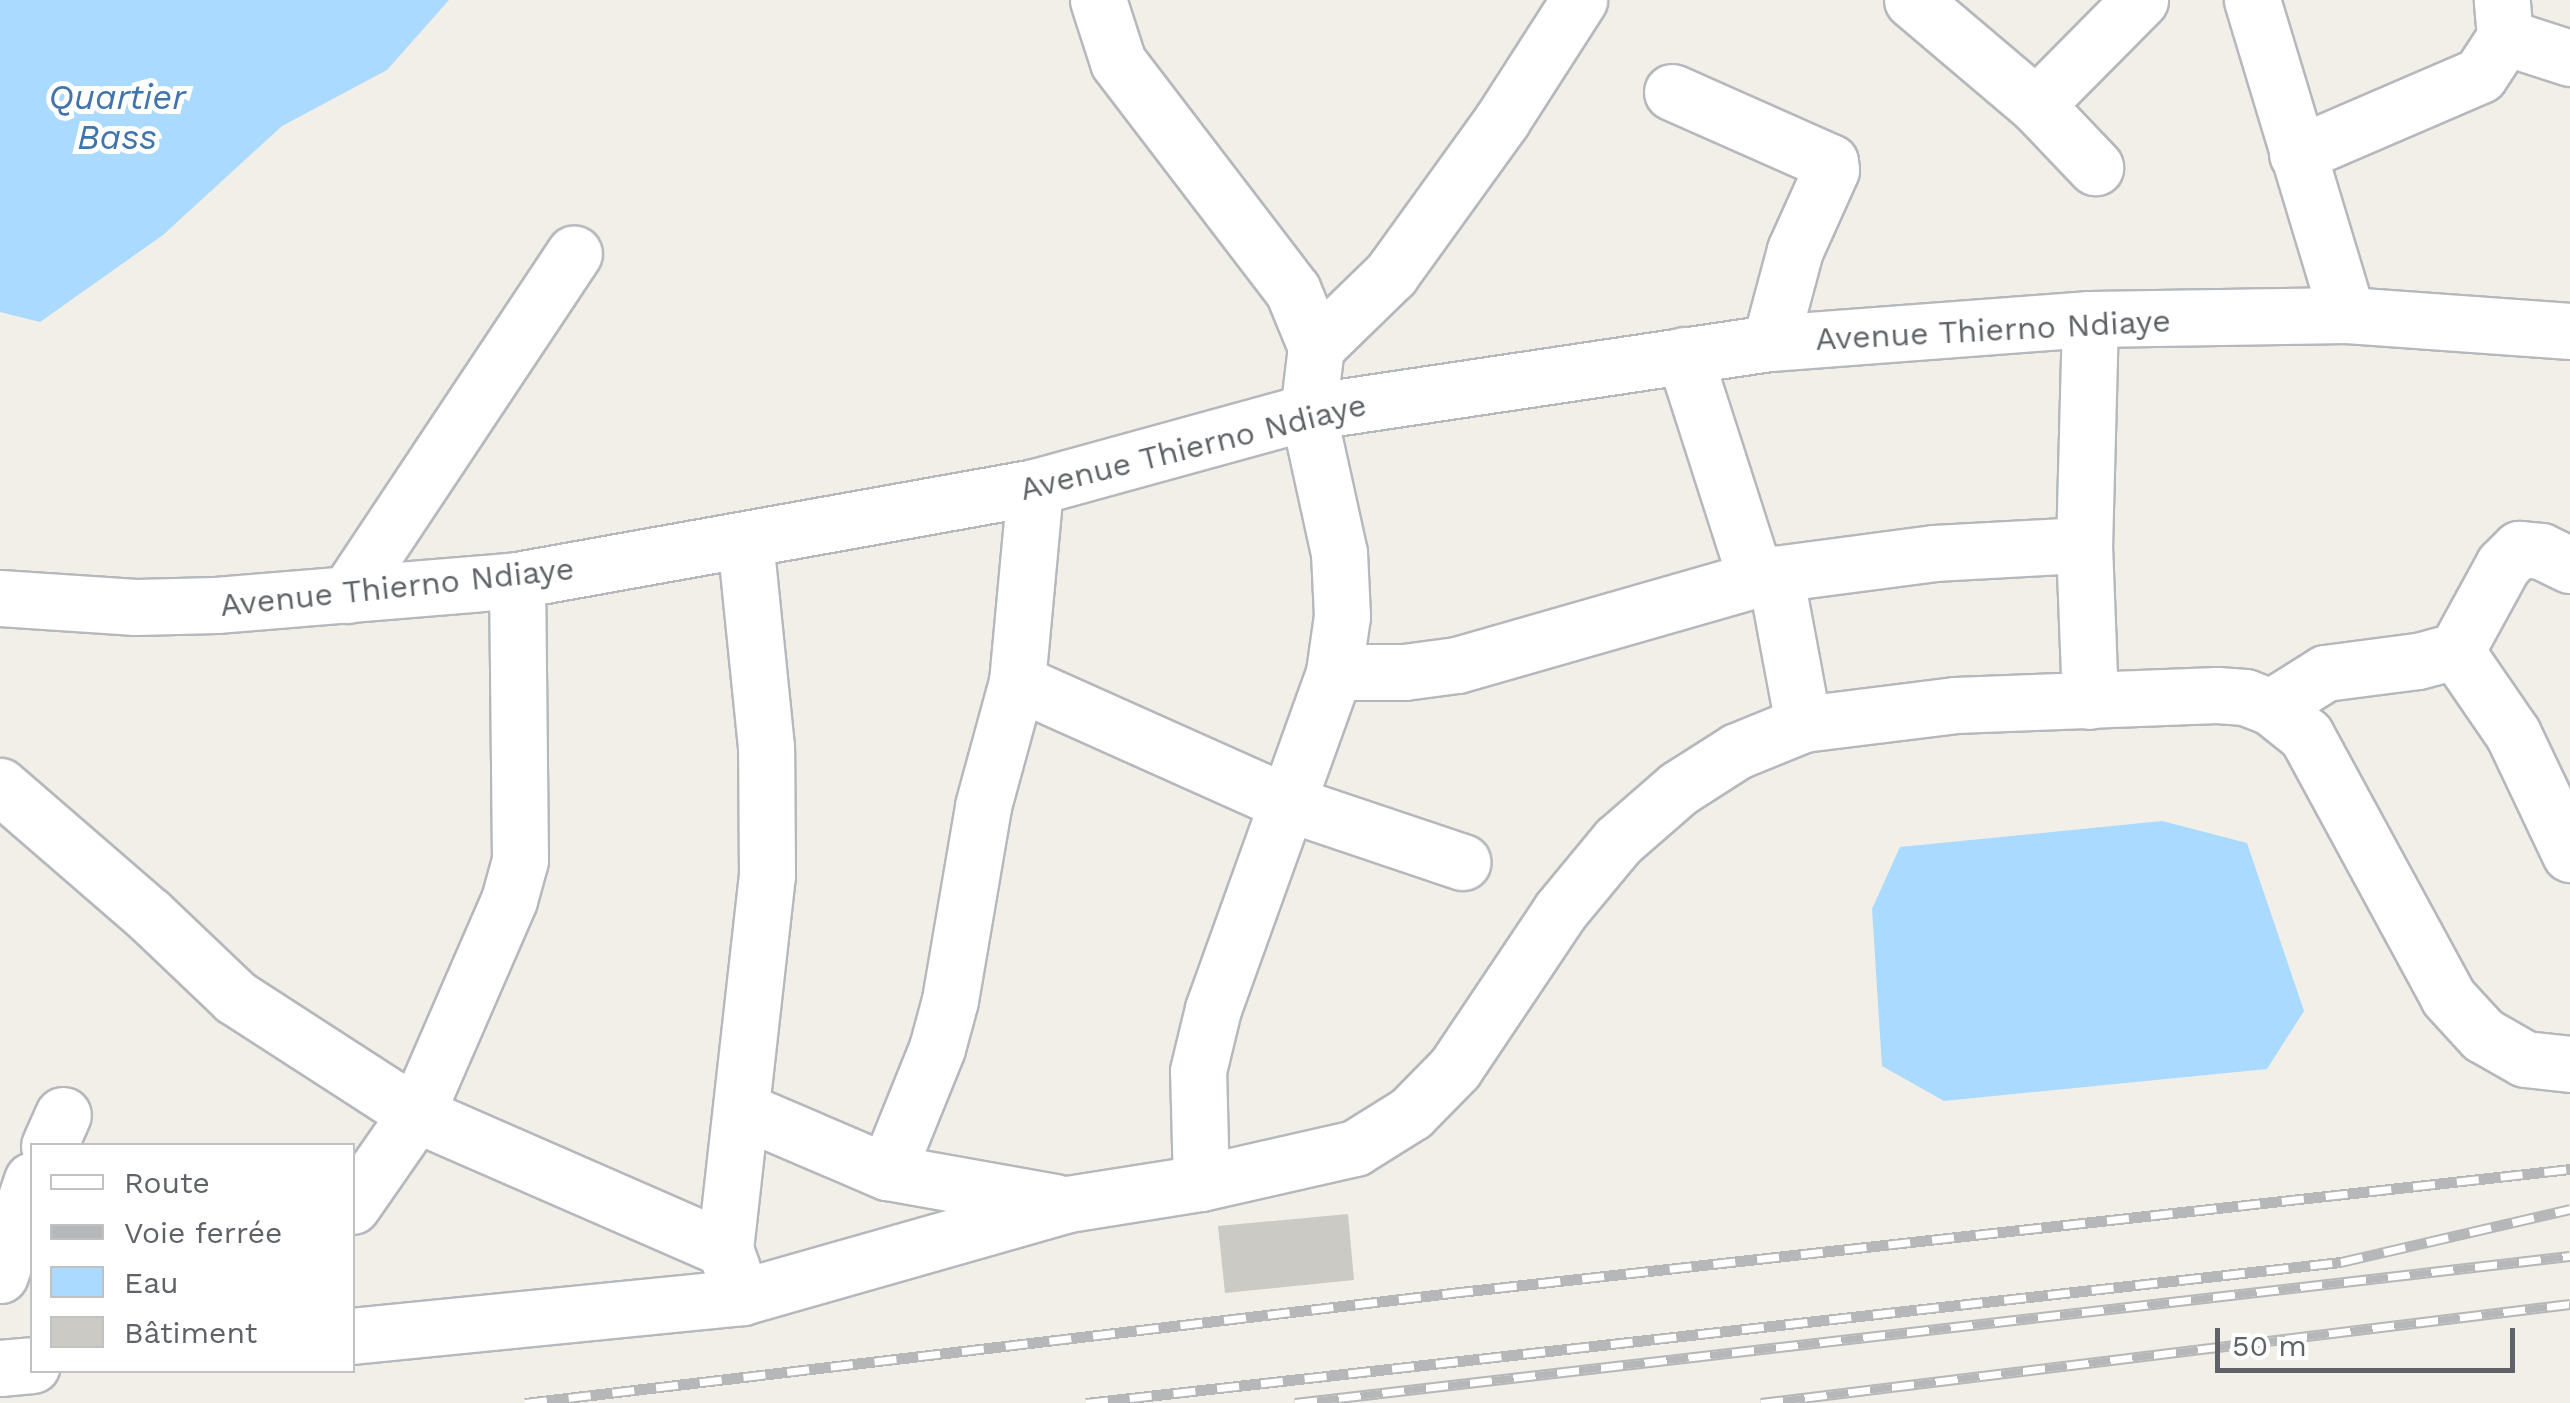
<!DOCTYPE html>
<meta charset="utf-8">
<style>
body{margin:0}
#map{position:relative;width:2570px;height:1403px;overflow:hidden;background:#f1efe8;font-family:"Work Sans",sans-serif}
div>[style]{position:absolute}
[style*='--x']{left:calc(var(--x)*1px);top:calc(var(--y)*1px);width:calc(var(--w)*1px);rotate:calc(var(--a)*1deg)}
.water>*{inset:0;background:#aadaff}
.building>*{inset:0;background:#cccac5}
.roads{filter:drop-shadow(2px 0 #b5b8bc) drop-shadow(-2px 0 #b5b8bc) drop-shadow(0 2px #b5b8bc) drop-shadow(0 -2px #b5b8bc)}
.minor>*{height:55px;margin:-27.5px;padding:0 27.5px;transform-origin:27.5px;border-radius:27.5px;background:#fff}
.rail>*{height:11px;margin-top:-5.5px;transform-origin:0;background:repeating-linear-gradient(90deg,#fff 0 22px,#b6b7b8 0 44px);box-sizing:border-box;border-block:2px solid #b6b7b8}
span{translate:-50% -50%;white-space:nowrap;text-align:center;line-height:1.15;-webkit-text-stroke:10px #fff;paint-order:stroke}
.street-label{font-size:32px;color:#5f6368}
.water-label{font-size:35px;color:#4174aa;font-style:italic}
.legend{position:absolute;left:30px;top:1143px;width:325px;height:230px;box-sizing:border-box;background:#fff;border:2px solid #bfc1c3;margin:0;padding:12px 18px;list-style:none;font-size:30px;color:#5f6368}
.legend li{display:flex;align-items:center;gap:20px;height:50px}
.legend b{width:50px;border:2px solid #bfc1c3}
.scale{position:absolute;left:2215px;top:1328px;width:300px;height:45px;box-sizing:border-box;border:5px solid #5f6368;border-top:0;padding-left:12px;font-size:30px;line-height:35px;white-space:nowrap;color:#5f6368;-webkit-text-stroke:8px #fff;paint-order:stroke}
</style>
<div id="map">
<div class="water">
<i style="clip-path:polygon(0 0,449px 0,387px 70px,282px 126px,163px 235px,40px 322px,0 312px)"></i>
<i style="clip-path:polygon(2162px 821px,2247px 843px,2304px 1011px,2267px 1069px,1944px 1101px,1882px 1066px,1872px 909px,1900px 847px)"></i>
</div>
<div class="building">
<i style="clip-path:polygon(1348px 1214px,1354px 1280px,1225px 1293px,1218px 1226px)"></i>
</div>
<div class="roads">
<div class="minor">
<i style="--x:1098;--y:0;--w:65;--a:72.1"></i>
<i style="--x:1118;--y:62;--w:288;--a:52.6"></i>
<i style="--x:1293;--y:291;--w:61;--a:67.7"></i>
<i style="--x:1912;--y:0;--w:162;--a:40.3"></i>
<i style="--x:2036;--y:105;--w:86;--a:46.4"></i>
<i style="--x:2252;--y:0;--w:329;--a:73.2"></i>
<i style="--x:2505;--y:37;--w:68;--a:17.9"></i>
<i style="--x:1672;--y:92;--w:173;--a:23.9"></i>
<i style="--x:1830;--y:162;--w:8;--a:83"></i>
<i style="--x:1831;--y:170;--w:88;--a:114.2"></i>
<i style="--x:1795;--y:250;--w:96;--a:105"></i>
<i style="--x:2036;--y:105;--w:148;--a:-45.3"></i>
<i style="--x:2297;--y:154;--w:199;--a:-23.3"></i>
<i style="--x:2480;--y:75;--w:45;--a:-56.7"></i>
<i style="--x:2505;--y:37;--w:37;--a:-95"></i>
<i style="--x:2090;--y:319;--w:226;--a:91.5"></i>
<i style="--x:2084;--y:545;--w:156;--a:87.8"></i>
<i style="--x:1684;--y:355;--w:235;--a:72.2"></i>
<i style="--x:1775;--y:574;--w:153;--a:79.4"></i>
<i style="--x:347;--y:595;--w:410;--a:-56.4"></i>
<i style="--x:0;--y:598;--w:136;--a:3.8"></i>
<i style="--x:136;--y:607;--w:80;--a:-1.4"></i>
<i style="--x:216;--y:605;--w:302;--a:-4.7"></i>
<i style="--x:517;--y:580;--w:526;--a:-10.18"></i>
<i style="--x:1035;--y:487;--w:283;--a:-15.4"></i>
<i style="--x:1308;--y:412;--w:467;--a:-8.5"></i>
<i style="--x:1770;--y:343;--w:321;--a:-4.3"></i>
<i style="--x:2090;--y:319;--w:257;--a:-0.9"></i>
<i style="--x:2347;--y:315;--w:224;--a:4.1"></i>
<i style="--x:2456;--y:651;--w:101;--a:55.5"></i>
<i style="--x:2513;--y:734;--w:133;--a:64.6"></i>
<i style="--x:1334;--y:672;--w:70;--a:0"></i>
<i style="--x:1404;--y:672;--w:53;--a:-7.5"></i>
<i style="--x:1457;--y:665;--w:331;--a:-16"></i>
<i style="--x:1775;--y:574;--w:160;--a:-7.5"></i>
<i style="--x:1934;--y:553;--w:150;--a:-3.1"></i>
<i style="--x:1017;--y:682;--w:299;--a:24.1"></i>
<i style="--x:1290;--y:804;--w:182;--a:18.6"></i>
<i style="--x:2271;--y:707;--w:64;--a:-32.2"></i>
<i style="--x:2325;--y:673;--w:94;--a:-7.4"></i>
<i style="--x:2418;--y:661;--w:39;--a:-15"></i>
<i style="--x:2456;--y:651;--w:98;--a:-61.3"></i>
<i style="--x:2503;--y:565;--w:23;--a:-45"></i>
<i style="--x:2519;--y:549;--w:22;--a:5"></i>
<i style="--x:2541;--y:551;--w:32;--a:26"></i>
<i style="--x:0;--y:786;--w:197;--a:40.9"></i>
<i style="--x:149;--y:915;--w:119;--a:43.6"></i>
<i style="--x:235;--y:997;--w:216;--a:32.9"></i>
<i style="--x:416;--y:1114;--w:337;--a:23.6"></i>
<i style="--x:725;--y:1249;--w:51;--a:70.5"></i>
<i style="--x:742;--y:1110;--w:158;--a:23.2"></i>
<i style="--x:887;--y:1172;--w:171;--a:10.1"></i>
<i style="--x:49;--y:1146;--w:34;--a:-66"></i>
<i style="--x:887;--y:1172;--w:134;--a:-68"></i>
<i style="--x:937;--y:1048;--w:50;--a:-74.8"></i>
<i style="--x:950;--y:1000;--w:197;--a:-80.3"></i>
<i style="--x:983;--y:806;--w:129;--a:-74.7"></i>
<i style="--x:1017;--y:682;--w:196;--a:-84.7"></i>
<i style="--x:1201;--y:1183;--w:112;--a:-91.5"></i>
<i style="--x:1198;--y:1071;--w:64;--a:-76.4"></i>
<i style="--x:1213;--y:1009;--w:358;--a:-70.2"></i>
<i style="--x:1334;--y:672;--w:57;--a:-81.9"></i>
<i style="--x:1342;--y:616;--w:63;--a:-92.7"></i>
<i style="--x:1339;--y:553;--w:144;--a:-102.4"></i>
<i style="--x:1308;--y:412;--w:65;--a:-83"></i>
<i style="--x:1316;--y:347;--w:105;--a:-44.2"></i>
<i style="--x:1391;--y:274;--w:190;--a:-54.2"></i>
<i style="--x:1502;--y:120;--w:143;--a:-57.3"></i>
<i style="--x:352;--y:1206;--w:112;--a:-55.2"></i>
<i style="--x:416;--y:1114;--w:233;--a:-66.5"></i>
<i style="--x:509;--y:900;--w:41;--a:-74.6"></i>
<i style="--x:520;--y:860;--w:280;--a:-90.6"></i>
<i style="--x:725;--y:1249;--w:375;--a:-83.6"></i>
<i style="--x:767;--y:876;--w:129;--a:-90.4"></i>
<i style="--x:766;--y:747;--w:206;--a:-95.8"></i>
<i style="--x:0;--y:1275;--w:100;--a:-71.4"></i>
<i style="--x:352;--y:1336;--w:392;--a:-5.7"></i>
<i style="--x:742;--y:1297;--w:339;--a:-15.9"></i>
<i style="--x:1068;--y:1204;--w:135;--a:-9"></i>
<i style="--x:1201;--y:1183;--w:158;--a:-12.8"></i>
<i style="--x:1355;--y:1148;--w:66;--a:-32"></i>
<i style="--x:1411;--y:1113;--w:63;--a:-45.6"></i>
<i style="--x:1455;--y:1068;--w:189;--a:-56.2"></i>
<i style="--x:1560;--y:911;--w:91;--a:-50.4"></i>
<i style="--x:1618;--y:841;--w:81;--a:-41"></i>
<i style="--x:1679;--y:788;--w:69;--a:-32.5"></i>
<i style="--x:1737;--y:751;--w:71;--a:-22.2"></i>
<i style="--x:1803;--y:724;--w:153;--a:-7.1"></i>
<i style="--x:1955;--y:705;--w:262;--a:-2.2"></i>
<i style="--x:2217;--y:695;--w:28;--a:4"></i>
<i style="--x:2245;--y:697;--w:28;--a:21"></i>
<i style="--x:2271;--y:707;--w:45;--a:38.7"></i>
<i style="--x:2306;--y:735;--w:298;--a:61.5"></i>
<i style="--x:2448;--y:997;--w:52;--a:47.4"></i>
<i style="--x:2483;--y:1035;--w:48;--a:29.7"></i>
<i style="--x:2525;--y:1059;--w:45;--a:6.3"></i>
<i style="--x:0;--y:1368;--w:32;--a:-5"></i>
</div>
</div>
<div class="rail">
<i style="--x:525;--y:1403;--w:933;--a:-6.77"></i>
<i style="--x:1451;--y:1293;--w:1126;--a:-6.32"></i>
<i style="--x:1086;--y:1403;--w:1263;--a:-6.41"></i>
<i style="--x:2341;--y:1262;--w:235;--a:-13"></i>
<i style="--x:1295;--y:1403;--w:1283;--a:-6.58"></i>
<i style="--x:1761;--y:1403;--w:815;--a:-6.98"></i>
</div>
<div class="street-label">
<span style="left:1993px;top:330px;rotate:-3deg">Avenue Thierno Ndiaye</span>
<span style="left:1193px;top:447px;rotate:-14deg">Avenue Thierno Ndiaye</span>
<span style="left:397px;top:587px;rotate:-6deg">Avenue Thierno Ndiaye</span>
</div>
<div class="water-label">
<span style="left:117px;top:117px">Quartier<br>Bass</span>
</div>
<ul class="legend">
<li><b style="height:12px;background:#fff"></b>Route</li>
<li><b style="height:12px;background:#b6b7b8"></b>Voie ferrée</li>
<li><b style="height:28px;background:#aadaff"></b>Eau</li>
<li><b style="height:28px;background:#cccac5"></b>Bâtiment</li>
</ul>
<div class="scale">50 m</div>
</div>
